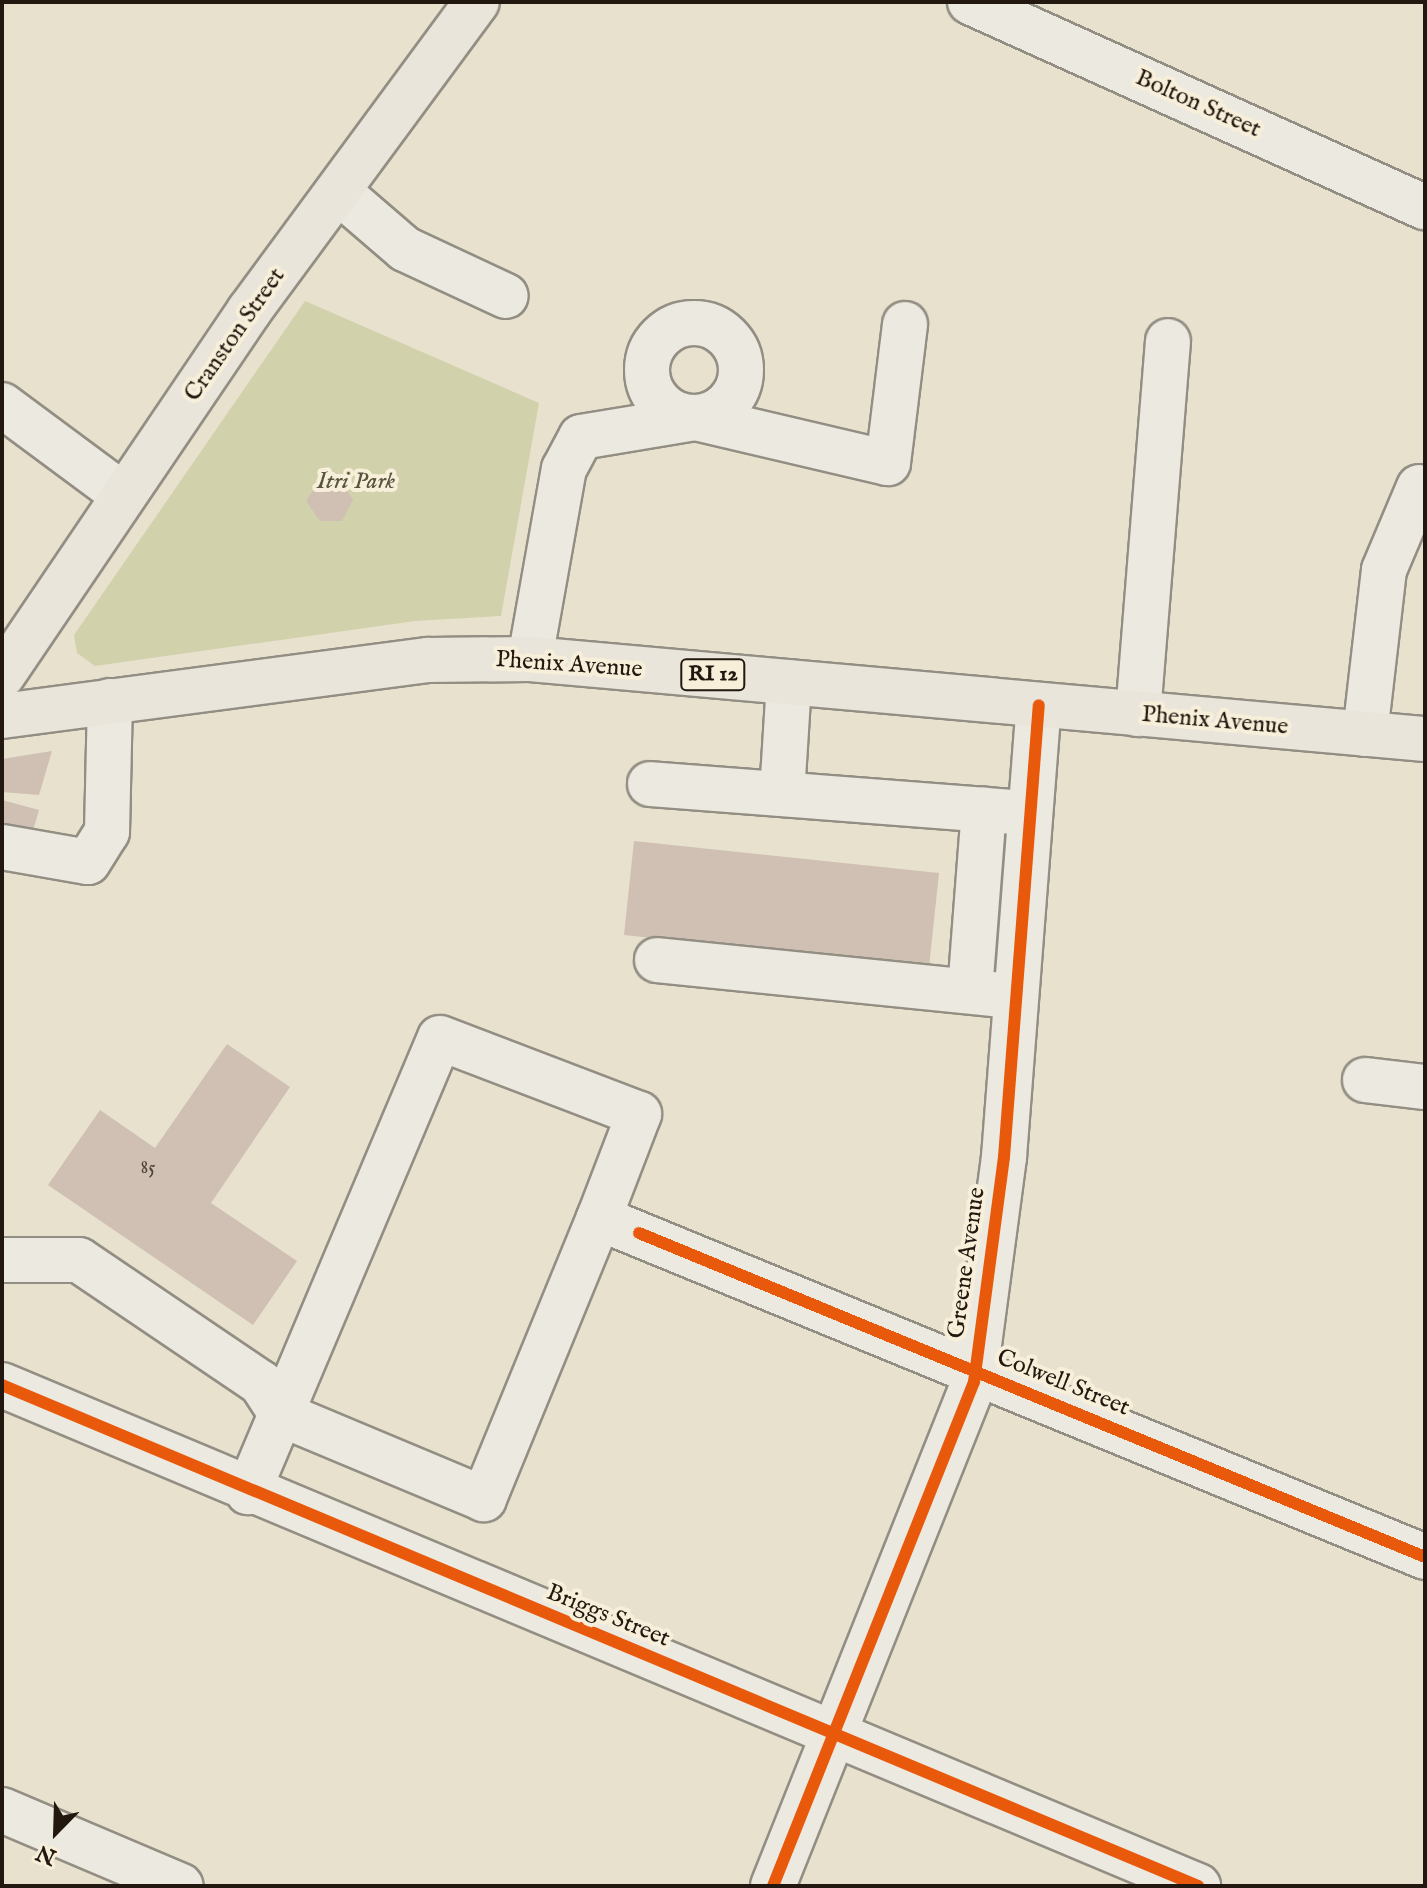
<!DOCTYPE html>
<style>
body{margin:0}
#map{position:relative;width:1427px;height:1888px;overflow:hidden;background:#e8e1ce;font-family:"IM FELL English",serif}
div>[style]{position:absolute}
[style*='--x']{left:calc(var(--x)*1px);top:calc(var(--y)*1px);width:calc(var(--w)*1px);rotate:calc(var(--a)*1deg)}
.green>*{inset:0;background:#d1d1ac}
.building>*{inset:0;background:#cfc0b3}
.roads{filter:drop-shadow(2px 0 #938e83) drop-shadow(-2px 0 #938e83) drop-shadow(0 2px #938e83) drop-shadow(0 -2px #938e83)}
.minor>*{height:44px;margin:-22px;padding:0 22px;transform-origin:22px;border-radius:22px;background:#ece9e0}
.minor>.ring{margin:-22px;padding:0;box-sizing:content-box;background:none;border:44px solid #ece9e0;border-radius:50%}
.major>*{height:44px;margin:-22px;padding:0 22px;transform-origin:22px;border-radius:22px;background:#e9e5db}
.cycleway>*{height:12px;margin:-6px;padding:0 6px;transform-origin:6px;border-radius:6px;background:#e8590c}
span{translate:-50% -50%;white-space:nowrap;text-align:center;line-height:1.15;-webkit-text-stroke:8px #f7efd9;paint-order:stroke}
.number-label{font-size:20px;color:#4d4239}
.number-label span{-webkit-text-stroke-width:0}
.shield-label span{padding:2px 6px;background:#f7efd9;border:2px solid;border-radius:6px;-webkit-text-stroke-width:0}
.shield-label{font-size:22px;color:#221810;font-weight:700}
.street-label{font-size:24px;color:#221810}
.park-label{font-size:24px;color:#59543d;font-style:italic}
.frame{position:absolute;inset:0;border:4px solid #221810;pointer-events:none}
.north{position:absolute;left:16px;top:1792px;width:80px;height:80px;-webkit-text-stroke:6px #f7efd9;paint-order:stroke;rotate:203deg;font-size:22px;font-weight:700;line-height:32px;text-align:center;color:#221810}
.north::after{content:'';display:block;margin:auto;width:28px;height:36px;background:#221810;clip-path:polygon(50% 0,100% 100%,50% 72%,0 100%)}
</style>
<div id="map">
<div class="green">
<i style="clip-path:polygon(305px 301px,539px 403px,501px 616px,415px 621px,95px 666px,77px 653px,74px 635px)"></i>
</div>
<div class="building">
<i style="clip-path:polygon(341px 480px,353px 500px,342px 521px,320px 521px,306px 501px,319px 481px)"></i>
<i style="clip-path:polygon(52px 751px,39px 795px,2px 792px,2px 759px)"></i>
<i style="clip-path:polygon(2px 800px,39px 810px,30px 841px,2px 834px)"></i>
<i style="clip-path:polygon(634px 841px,939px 873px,929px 967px,624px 935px)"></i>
<i style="clip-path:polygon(227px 1044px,290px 1087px,211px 1203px,297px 1261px,253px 1325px,48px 1185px,100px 1110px,155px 1148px)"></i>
</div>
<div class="roads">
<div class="minor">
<i style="--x:970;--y:2;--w:499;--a:24.3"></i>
<i style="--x:340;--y:193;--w:86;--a:40.7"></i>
<i style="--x:405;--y:249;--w:111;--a:25"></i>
<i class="ring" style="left:647px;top:323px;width:50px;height:50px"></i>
<i style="--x:2;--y:405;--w:151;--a:36.6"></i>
<i style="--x:530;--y:659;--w:193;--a:-79.9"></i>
<i style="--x:564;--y:469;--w:36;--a:-62"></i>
<i style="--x:581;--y:437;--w:117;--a:-9.4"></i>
<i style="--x:696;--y:418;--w:197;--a:13.2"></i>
<i style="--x:888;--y:463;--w:140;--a:-83"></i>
<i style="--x:1138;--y:714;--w:374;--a:-85.4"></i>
<i style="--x:1365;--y:734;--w:165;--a:-83.4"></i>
<i style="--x:1384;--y:570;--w:90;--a:-67.1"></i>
<i style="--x:650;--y:784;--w:380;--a:4.4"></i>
<i style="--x:782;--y:794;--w:112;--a:-86.4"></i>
<i style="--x:2;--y:847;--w:87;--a:9.9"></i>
<i style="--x:88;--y:862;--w:36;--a:-58"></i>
<i style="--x:107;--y:832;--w:131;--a:-88.7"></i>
<i style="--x:657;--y:960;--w:358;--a:5.8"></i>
<i style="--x:970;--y:991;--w:182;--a:-85.6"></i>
<i style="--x:1365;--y:1080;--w:60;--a:6.7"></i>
<i style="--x:599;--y:1218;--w:304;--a:112.3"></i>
<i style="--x:484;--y:1499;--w:220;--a:-157.3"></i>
<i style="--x:281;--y:1414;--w:408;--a:-67.1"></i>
<i style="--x:440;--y:1038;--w:213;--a:20.9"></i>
<i style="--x:639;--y:1114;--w:111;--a:111"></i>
<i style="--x:599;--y:1218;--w:893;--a:22.31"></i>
<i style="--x:2;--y:1260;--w:77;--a:0"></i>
<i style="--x:79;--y:1260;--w:220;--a:34.1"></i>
<i style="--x:261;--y:1383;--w:37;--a:57"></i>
<i style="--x:281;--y:1414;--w:85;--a:112.9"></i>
<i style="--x:2;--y:1385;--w:1297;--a:22.73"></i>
<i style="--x:2;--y:1810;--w:194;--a:23"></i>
<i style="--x:773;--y:1886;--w:543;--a:-68.26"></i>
<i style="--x:974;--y:1382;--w:227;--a:-82.4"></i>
<i style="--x:1004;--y:1157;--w:453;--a:-85.6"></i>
</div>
<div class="major">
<i style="--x:2;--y:676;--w:441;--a:-55.9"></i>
<i style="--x:249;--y:311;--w:384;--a:-53.6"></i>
<i style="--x:2;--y:716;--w:430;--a:-7.5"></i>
<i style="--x:428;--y:660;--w:102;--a:-0.6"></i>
<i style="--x:530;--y:659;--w:899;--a:5.11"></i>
</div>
</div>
<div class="cycleway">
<i style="--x:639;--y:1233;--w:850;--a:22.4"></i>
<i style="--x:2;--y:1385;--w:1297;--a:22.73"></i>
<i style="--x:773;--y:1886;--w:543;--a:-68.26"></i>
<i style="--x:974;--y:1382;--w:227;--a:-82.4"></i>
<i style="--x:1004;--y:1157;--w:453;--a:-85.6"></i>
</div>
<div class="number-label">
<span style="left:148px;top:1167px">85</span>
</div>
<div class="shield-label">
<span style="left:713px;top:675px">RI 12</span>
</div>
<div class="street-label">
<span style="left:1198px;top:104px;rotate:24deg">Bolton Street</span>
<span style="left:235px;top:335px;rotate:-55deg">Cranston Street</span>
<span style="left:569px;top:665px;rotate:4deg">Phenix Avenue</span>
<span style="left:1215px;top:721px;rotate:5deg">Phenix Avenue</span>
<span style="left:967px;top:1263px;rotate:-82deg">Greene Avenue</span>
<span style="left:1063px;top:1383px;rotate:22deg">Colwell Street</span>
<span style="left:608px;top:1616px;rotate:22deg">Briggs Street</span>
</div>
<div class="park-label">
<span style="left:356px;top:482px">Itri Park</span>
</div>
<div class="frame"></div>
<div class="north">N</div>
</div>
